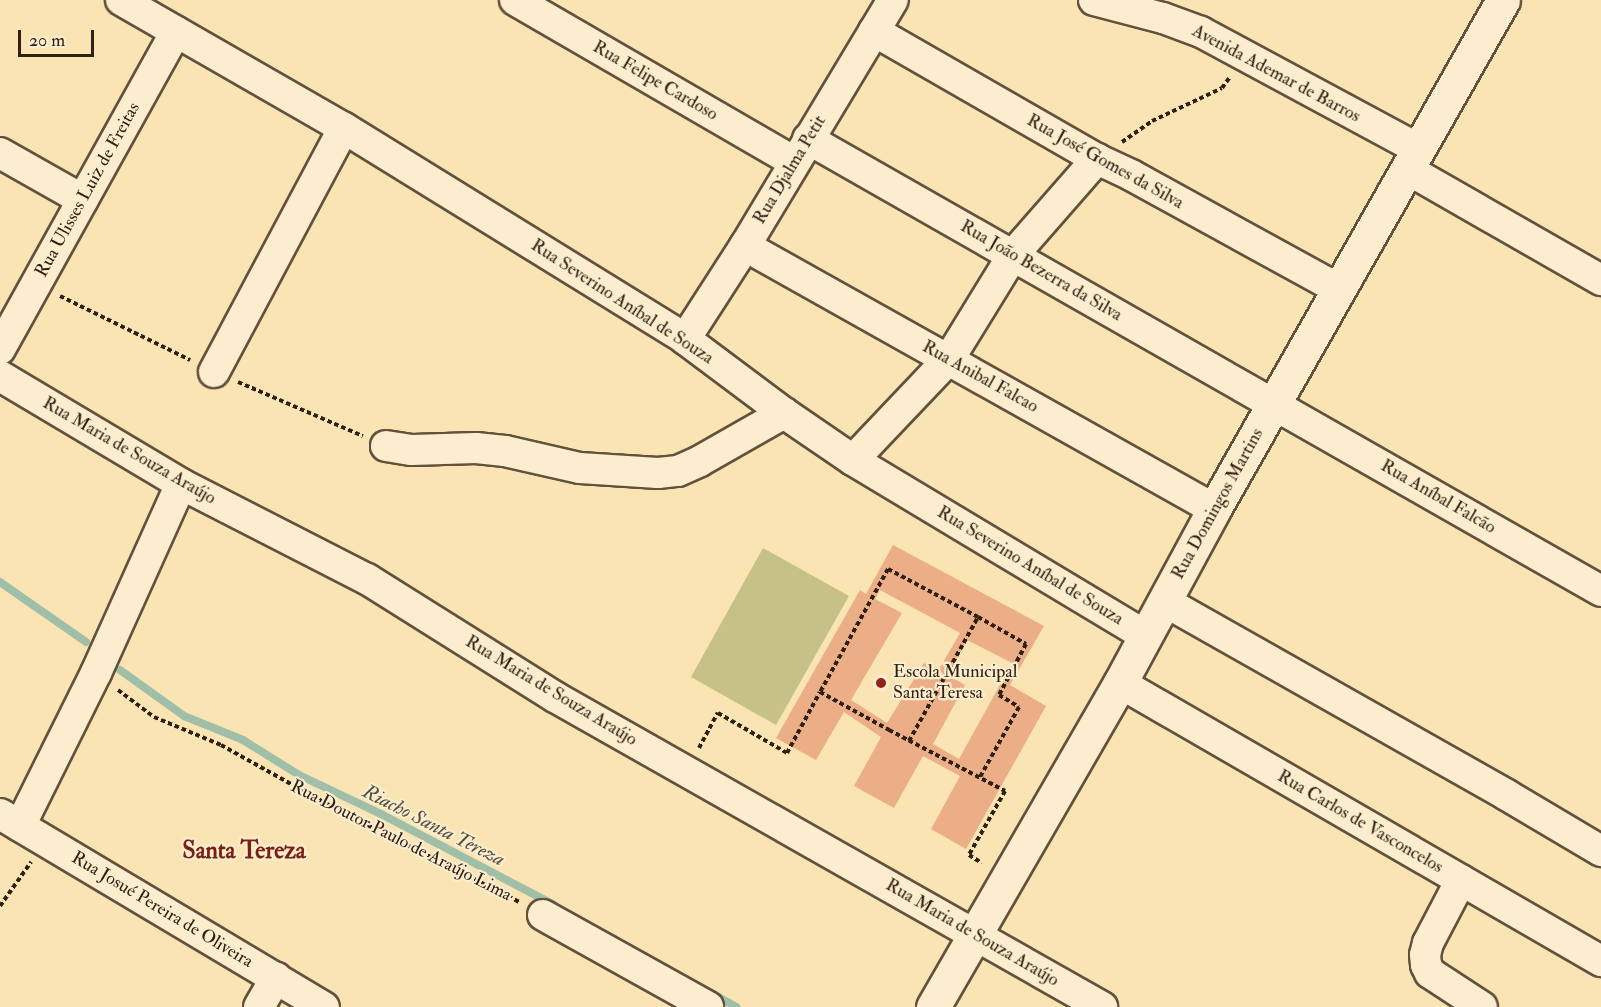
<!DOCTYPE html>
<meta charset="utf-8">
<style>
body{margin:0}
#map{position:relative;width:1601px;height:1007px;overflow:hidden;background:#fae4b4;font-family:"IM FELL Double Pica",serif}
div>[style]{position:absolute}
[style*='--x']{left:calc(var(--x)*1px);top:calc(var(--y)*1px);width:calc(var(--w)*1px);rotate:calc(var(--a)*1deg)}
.green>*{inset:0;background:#c6c187}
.stream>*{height:8px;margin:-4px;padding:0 4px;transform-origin:4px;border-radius:4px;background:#9fbfa9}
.building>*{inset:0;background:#ecae86}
.path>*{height:4px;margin-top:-2px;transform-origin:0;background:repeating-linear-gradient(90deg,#2f2014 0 4.5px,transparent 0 7.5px)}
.roads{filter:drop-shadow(2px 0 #62513c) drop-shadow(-2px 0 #62513c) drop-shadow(0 2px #62513c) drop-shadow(0 -2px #62513c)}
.minor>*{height:30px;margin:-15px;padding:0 15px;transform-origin:15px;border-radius:15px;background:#fcedce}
.tertiary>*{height:33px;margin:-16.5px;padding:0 16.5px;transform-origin:16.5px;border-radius:16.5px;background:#fcedce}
.dots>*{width:16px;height:16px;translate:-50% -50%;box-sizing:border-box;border:3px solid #fcedce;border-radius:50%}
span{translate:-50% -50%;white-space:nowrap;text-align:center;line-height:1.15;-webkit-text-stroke:4.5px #fcedce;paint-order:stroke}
.street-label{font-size:18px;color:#2f2014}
.poi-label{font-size:18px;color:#2f2014}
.left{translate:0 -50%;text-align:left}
.water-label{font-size:20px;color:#515041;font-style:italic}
.district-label{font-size:24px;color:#7a1f14;font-weight:700}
.scale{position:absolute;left:18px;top:30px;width:76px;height:27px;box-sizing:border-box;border:3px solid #2f2014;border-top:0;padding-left:8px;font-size:18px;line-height:21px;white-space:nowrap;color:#2f2014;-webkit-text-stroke:4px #fcedce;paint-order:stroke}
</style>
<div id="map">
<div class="green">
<i style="clip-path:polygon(763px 548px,849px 596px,776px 725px,691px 677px)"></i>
</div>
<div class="stream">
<i style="--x:0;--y:582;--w:105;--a:34.9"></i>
<i style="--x:120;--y:670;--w:79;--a:35.7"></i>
<i style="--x:184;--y:716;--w:64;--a:22.1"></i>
<i style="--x:243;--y:740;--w:66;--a:32"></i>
<i style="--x:299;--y:775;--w:91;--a:25.4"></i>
<i style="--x:381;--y:814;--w:195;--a:27.7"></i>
<i style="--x:711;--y:993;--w:29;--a:29"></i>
</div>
<div class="building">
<i style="clip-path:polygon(evenodd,893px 545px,1044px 626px,1010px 685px,1046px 706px,966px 849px,931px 829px,960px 776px,923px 756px,894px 808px,854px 786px,881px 737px,844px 712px,816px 760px,776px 738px,860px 590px,866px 594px,893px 545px,880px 590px,960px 633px,938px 671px,924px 663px,887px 723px,851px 700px,902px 613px,875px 599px,880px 590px,893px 545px,967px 640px,1014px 664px,1005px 682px,1002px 681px,959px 759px,933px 744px,965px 685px,948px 675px,967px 640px)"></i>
</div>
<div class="path">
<i style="--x:1122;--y:142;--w:37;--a:-35"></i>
<i style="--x:1152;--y:121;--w:77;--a:-25.2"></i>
<i style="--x:1222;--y:88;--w:14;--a:-54"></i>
<i style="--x:60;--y:296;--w:145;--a:26.2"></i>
<i style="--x:238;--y:382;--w:136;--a:23.4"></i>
<i style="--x:978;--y:617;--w:55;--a:29.4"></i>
<i style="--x:1026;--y:644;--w:58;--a:117.9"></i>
<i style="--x:999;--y:695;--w:23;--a:31"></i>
<i style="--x:1019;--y:707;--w:80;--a:119.1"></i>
<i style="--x:118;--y:690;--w:45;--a:36.9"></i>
<i style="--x:154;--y:717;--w:73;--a:22.7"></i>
<i style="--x:221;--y:745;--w:129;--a:29.1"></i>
<i style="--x:334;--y:808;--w:208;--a:26.9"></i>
<i style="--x:909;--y:741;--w:142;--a:-60.9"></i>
<i style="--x:978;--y:617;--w:102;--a:-151.9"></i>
<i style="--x:888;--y:569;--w:141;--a:118.9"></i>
<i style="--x:820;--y:692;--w:79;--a:28.8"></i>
<i style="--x:889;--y:730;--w:131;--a:27.7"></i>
<i style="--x:1005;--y:791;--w:73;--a:119.4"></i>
<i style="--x:969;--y:855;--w:15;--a:32"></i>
<i style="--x:699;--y:748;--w:40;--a:-62"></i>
<i style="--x:718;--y:713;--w:80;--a:30.1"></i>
<i style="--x:787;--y:753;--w:69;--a:-61.6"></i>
<i style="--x:0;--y:906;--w:54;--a:-54.8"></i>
</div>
<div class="roads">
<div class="minor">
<i style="--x:121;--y:0;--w:257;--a:29.9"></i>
<i style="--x:344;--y:128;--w:401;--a:31.7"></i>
<i style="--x:685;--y:339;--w:124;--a:36.8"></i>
<i style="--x:784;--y:413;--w:83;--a:34.3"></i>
<i style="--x:853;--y:460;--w:342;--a:31"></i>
<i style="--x:515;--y:0;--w:323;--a:30.1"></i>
<i style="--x:1094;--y:0;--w:71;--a:14.6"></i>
<i style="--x:1163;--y:18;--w:40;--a:20.2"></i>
<i style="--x:1201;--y:32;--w:247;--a:28.3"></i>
<i style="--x:874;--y:31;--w:257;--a:29.9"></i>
<i style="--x:1097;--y:159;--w:38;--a:25"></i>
<i style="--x:1131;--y:175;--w:236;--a:28.8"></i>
<i style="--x:808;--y:139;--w:913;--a:29.68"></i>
<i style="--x:0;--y:153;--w:95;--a:29.5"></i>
<i style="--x:1407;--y:169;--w:224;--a:29.8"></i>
<i style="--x:745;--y:246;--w:538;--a:29.28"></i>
<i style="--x:685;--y:339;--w:111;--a:-57.2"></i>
<i style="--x:745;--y:246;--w:287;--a:-59"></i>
<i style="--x:0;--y:349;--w:363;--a:-61"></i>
<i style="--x:214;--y:372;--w:276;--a:-62"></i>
<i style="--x:0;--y:376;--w:211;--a:30.8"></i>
<i style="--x:181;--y:484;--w:209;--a:27.1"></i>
<i style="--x:367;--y:579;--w:222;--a:32.1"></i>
<i style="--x:555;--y:697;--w:629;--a:29.54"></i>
<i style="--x:386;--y:446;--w:26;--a:9"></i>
<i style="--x:412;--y:450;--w:64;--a:-1.8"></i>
<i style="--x:476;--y:448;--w:29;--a:6"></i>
<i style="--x:505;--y:451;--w:77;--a:12.8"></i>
<i style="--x:580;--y:468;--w:78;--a:3.7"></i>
<i style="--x:658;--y:473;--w:20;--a:-6"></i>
<i style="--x:678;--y:471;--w:24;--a:-24"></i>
<i style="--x:700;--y:461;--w:97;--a:-29.7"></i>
<i style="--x:853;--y:460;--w:139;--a:-46.5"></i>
<i style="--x:949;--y:359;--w:122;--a:-58.4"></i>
<i style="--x:1013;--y:255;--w:128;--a:-48.8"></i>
<i style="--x:1164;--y:601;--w:392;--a:29.5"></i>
<i style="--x:1505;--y:794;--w:112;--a:30.7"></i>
<i style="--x:1120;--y:683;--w:556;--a:30.03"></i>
<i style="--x:0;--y:814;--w:377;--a:30.8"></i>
<i style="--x:20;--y:826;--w:171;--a:-63.6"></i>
<i style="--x:96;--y:673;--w:207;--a:-65.8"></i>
<i style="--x:1461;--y:880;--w:71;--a:117.6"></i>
<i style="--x:1428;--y:943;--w:12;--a:104"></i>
<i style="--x:1425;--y:955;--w:10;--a:84"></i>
<i style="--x:1426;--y:965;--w:9;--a:63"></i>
<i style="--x:1430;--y:973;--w:62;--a:33.2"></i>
<i style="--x:543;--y:915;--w:189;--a:29.1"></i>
<i style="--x:259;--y:1007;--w:34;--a:-60"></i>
</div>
<div class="tertiary">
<i style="--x:933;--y:1007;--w:374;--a:-60"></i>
<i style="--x:1120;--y:683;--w:198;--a:-61.6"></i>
<i style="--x:1214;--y:509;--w:585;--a:-60.41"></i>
</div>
</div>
<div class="dots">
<i style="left:881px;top:683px;background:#8f2418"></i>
</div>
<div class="street-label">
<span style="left:1276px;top:74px;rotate:28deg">Avenida Ademar de Barros</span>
<span style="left:655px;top:81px;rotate:30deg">Rua Felipe Cardoso</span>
<span style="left:1105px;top:162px;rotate:29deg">Rua José Gomes da Silva</span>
<span style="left:790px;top:170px;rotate:-59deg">Rua Djalma Petit</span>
<span style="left:88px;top:190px;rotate:-61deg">Rua Ulisses Luiz de Freitas</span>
<span style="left:1041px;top:271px;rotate:30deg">Rua João Bezerra da Silva</span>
<span style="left:622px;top:302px;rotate:33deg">Rua Severino Aníbal de Souza</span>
<span style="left:980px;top:377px;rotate:29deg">Rua Anibal Falcao</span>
<span style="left:129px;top:451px;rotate:30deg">Rua Maria de Souza Araújo</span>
<span style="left:1438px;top:497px;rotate:30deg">Rua Aníbal Falcão</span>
<span style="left:1218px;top:504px;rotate:-61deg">Rua Domingos Martins</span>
<span style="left:1030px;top:566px;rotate:31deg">Rua Severino Aníbal de Souza</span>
<span style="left:551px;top:691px;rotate:31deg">Rua Maria de Souza Araújo</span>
<span style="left:1360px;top:822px;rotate:30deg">Rua Carlos de Vasconcelos</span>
<span style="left:401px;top:841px;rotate:27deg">Rua Doutor Paulo de Araújo Lima</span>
<span style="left:162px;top:910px;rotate:31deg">Rua Josué Pereira de Oliveira</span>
<span style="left:972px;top:933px;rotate:30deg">Rua Maria de Souza Araújo</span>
</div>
<div class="poi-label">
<span class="left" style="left:893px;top:683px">Escola Municipal<br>Santa Teresa</span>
</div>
<div class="water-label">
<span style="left:434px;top:825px;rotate:27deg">Riacho Santa Tereza</span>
</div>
<div class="district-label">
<span style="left:244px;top:851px">Santa Tereza</span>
</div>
<div class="scale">20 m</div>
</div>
